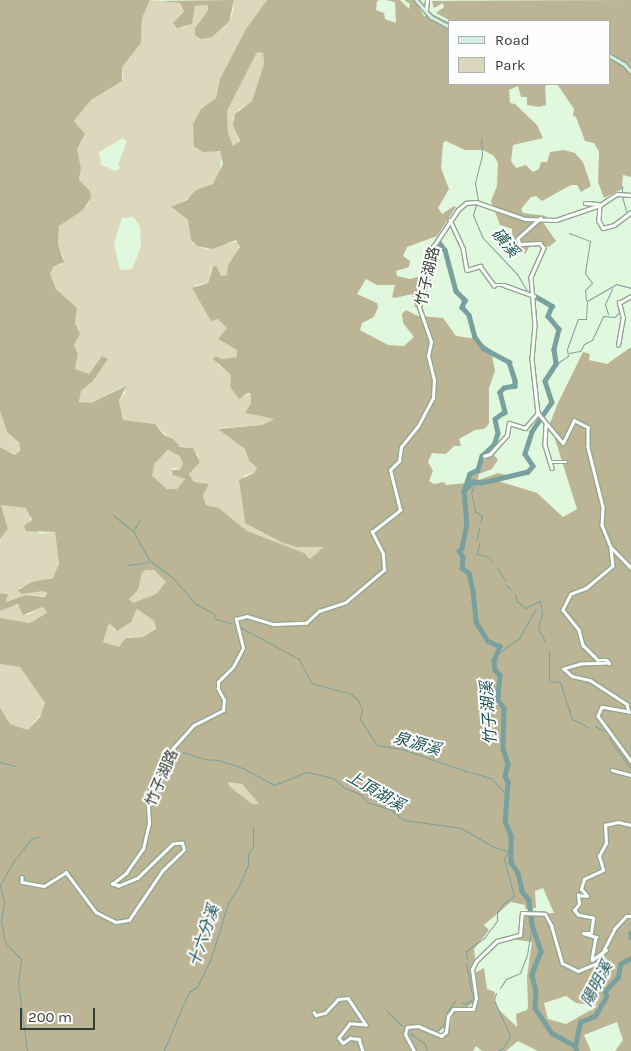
<!DOCTYPE html>
<meta charset="utf-8">
<style>
body{margin:0}
#map{position:relative;width:631px;height:1051px;overflow:hidden;background:#e0f9de;font-family:Karla,"Noto Sans TC",sans-serif}
div>[style]{position:absolute}
[style*='--x']{left:calc(var(--x)*1px);top:calc(var(--y)*1px);width:calc(var(--w)*1px);rotate:calc(var(--a)*1deg)}
.green>*{inset:0;background:#ddd7bd}
.forest>*{inset:0;background:#bcb595}
.stream>*{height:1px;margin:-0.5px;padding:0 0.5px;transform-origin:0.5px;border-radius:0.5px;background:#78a09e}
.river>*{height:4.5px;margin:-2.25px;padding:0 2.25px;transform-origin:2.25px;border-radius:2.25px;background:#78a09e}
.roads{filter:drop-shadow(1px 0 #8fa78e) drop-shadow(-1px 0 #8fa78e) drop-shadow(0 1px #8fa78e) drop-shadow(0 -1px #8fa78e)}
.minor>*{height:2.5px;margin:-1.25px;padding:0 1.25px;transform-origin:1.25px;border-radius:1.25px;background:#fff}
.tertiary>*{height:3px;margin:-1.5px;padding:0 1.5px;transform-origin:1.5px;border-radius:1.5px;background:#fff}
.secondary>*{height:3px;margin:-1.5px;padding:0 1.5px;transform-origin:1.5px;border-radius:1.5px;background:#d6eee5}
span{translate:-50% -50%;white-space:nowrap;text-align:center;line-height:1.15;-webkit-text-stroke:4px #fefefe;paint-order:stroke}
.street-label{font-size:15px;color:#343e33}
.water-label{font-size:16px;color:#1b5553;font-style:italic}
.legend{position:absolute;left:448px;top:20px;width:162px;height:65px;box-sizing:border-box;background:#fefefe;border:1px solid #adb1ad;margin:0;padding:6px 9px;list-style:none;font-size:15px;color:#343e33}
.legend li{display:flex;align-items:center;gap:10px;height:25px}
.legend b{width:25px;border:1px solid #adb1ad}
.scale{position:absolute;left:20px;top:1008px;width:75px;height:22px;box-sizing:border-box;border:2px solid #343e33;border-top:0;padding-left:6px;font-size:15px;line-height:18px;white-space:nowrap;color:#343e33;-webkit-text-stroke:4px #fefefe;paint-order:stroke}
</style>
<div id="map">
<div class="green">
<i style="clip-path:polygon(evenodd,150px 0,180px 3px,184px 11px,177px 17px,183px 28px,192px 23px,195px 6px,208px 5px,208px 10px,198px 23px,208px 38px,226px 26px,233px 13px,234px 0,267px 0,220px 79px,216px 98px,201px 109px,193px 124px,195px 149px,216px 150px,222px 154px,219px 176px,213px 184px,171px 208px,188px 220px,193px 244px,197px 246px,206px 249px,239px 241px,238px 253px,228px 265px,227px 275px,221px 276px,217px 267px,211px 267px,208px 283px,195px 285px,197px 294px,227px 328px,218px 339px,237px 350px,237px 357px,222px 359px,217px 356px,217px 364px,231px 375px,230px 386px,238px 398px,251px 394px,251px 403px,245px 413px,274px 419px,262px 425px,218px 428px,245px 449px,250px 463px,257px 468px,254px 473px,245px 475px,240px 487px,245px 523px,281px 542px,296px 547px,325px 547px,311px 559px,247px 531px,219px 508px,206px 505px,203px 495px,209px 484px,194px 482px,189px 474px,200px 462px,198px 455px,189px 447px,178px 446px,155px 424px,123px 420px,119px 401px,125px 393px,124px 386px,91px 403px,81px 404px,79px 400px,81px 391px,93px 381px,108px 359px,102px 356px,89px 374px,75px 370px,78px 354px,74px 345px,80px 334px,75px 323px,77px 308px,56px 289px,50px 274px,51px 268px,62px 264px,64px 258px,58px 244px,59px 226px,87px 206px,91px 198px,79px 180px,81px 168px,77px 149px,85px 134px,74px 121px,91px 100px,123px 79px,122px 67px,141px 43px,142px 18px,150px 0,123px 138px,127px 141px,118px 165px,120px 168px,116px 171px,101px 165px,99px 152px,123px 138px,150px 0,133px 217px,140px 226px,141px 247px,132px 269px,120px 270px,114px 244px,122px 218px,133px 217px)"></i>
<i style="clip-path:polygon(257px 52px,263px 53px,264px 64px,252px 101px,238px 110px,233px 118px,239px 143px,233px 146px,228px 133px,227px 111px)"></i>
<i style="clip-path:polygon(0 411px,7px 432px,20px 445px,17px 455px,0 447px)"></i>
<i style="clip-path:polygon(171px 449px,181px 457px,183px 466px,180px 470px,172px 468px,171px 473px,184px 478px,185px 482px,177px 489px,169px 490px,153px 479px,152px 474px,156px 461px)"></i>
<i style="clip-path:polygon(1px 505px,26px 508px,31px 513px,29px 523px,40px 534px,55px 532px,59px 564px,56px 576px,19px 588px,20px 594px,37px 590px,45px 592px,46px 596px,26px 595px,6px 602px,7px 593px,0 593px,0 539px,8px 529px)"></i>
<i style="clip-path:polygon(146px 570px,154px 570px,166px 582px,156px 594px,133px 603px,129px 599px,138px 590px,142px 573px)"></i>
<i style="clip-path:polygon(14px 605px,21px 606px,23px 613px,27px 615px,43px 607px,47px 614px,30px 623px,0 618px,0 611px)"></i>
<i style="clip-path:polygon(137px 609px,154px 621px,155px 629px,143px 637px,128px 637px,119px 647px,103px 642px,109px 623px,113px 624px,113px 630px,119px 630px,131px 622px)"></i>
<i style="clip-path:polygon(0 664px,20px 667px,45px 700px,44px 710px,28px 730px,10px 724px,0 708px)"></i>
<i style="clip-path:polygon(231px 781px,242px 784px,259px 804px,254px 806px,231px 788px,227px 783px)"></i>
</div>
<div class="forest">
<i style="clip-path:polygon(evenodd,0 0,150px 0,142px 18px,141px 43px,122px 67px,122px 81px,91px 100px,74px 121px,85px 134px,77px 149px,81px 168px,79px 180px,90px 191px,91px 198px,83px 210px,59px 226px,58px 244px,64px 262px,53px 267px,50px 274px,56px 289px,77px 308px,75px 323px,80px 334px,74px 345px,78px 354px,75px 369px,89px 374px,102px 356px,108px 359px,93px 381px,81px 391px,79px 402px,91px 403px,126px 386px,119px 401px,123px 420px,155px 424px,164px 435px,173px 439px,180px 447px,193px 448px,200px 462px,189px 474px,194px 482px,209px 484px,203px 495px,206px 505px,219px 508px,247px 531px,304px 553px,310px 559px,324px 547px,296px 547px,281px 542px,245px 523px,239px 480px,254px 473px,257px 468px,249px 461px,245px 449px,218px 429px,262px 425px,274px 419px,245px 413px,251px 403px,251px 394px,248px 393px,239px 399px,230px 387px,231px 375px,213px 359px,215px 356px,222px 359px,237px 357px,237px 350px,218px 339px,227px 328px,218px 319px,211px 321px,192px 288px,208px 283px,213px 266px,217px 267px,221px 276px,227px 275px,228px 265px,240px 247px,236px 240px,213px 249px,197px 246px,191px 240px,188px 220px,171px 207px,187px 200px,196px 190px,213px 184px,223px 164px,220px 151px,203px 152px,194px 147px,193px 124px,201px 109px,216px 98px,220px 79px,246px 29px,267px 0,380px 0,377px 1px,376px 10px,384px 13px,385px 19px,396px 23px,395px 2px,386px 0,400px 0,409px 9px,410px 4px,404px 0,414px 0,424px 16px,432px 14px,450px 23px,450px 84px,549px 84px,545px 86px,546px 105px,539px 107px,527px 105px,527px 97px,521px 97px,518px 86px,509px 90px,510px 103px,515px 104px,537px 125px,543px 138px,513px 145px,511px 161px,516px 168px,526px 165px,533px 172px,539px 169px,541px 162px,547px 162px,550px 152px,564px 150px,575px 153px,583px 162px,591px 186px,581px 192px,577px 185px,571px 185px,542px 201px,536px 196px,531px 197px,521px 209px,523px 213px,546px 216px,542px 221px,556px 241px,549px 247px,533px 241px,525px 254px,513px 252px,512px 229px,500px 225px,491px 201px,497px 186px,498px 163px,494px 156px,483px 150px,465px 150px,446px 141px,443px 143px,441px 168px,449px 189px,438px 208px,442px 214px,454px 206px,456px 207px,437px 236px,407px 247px,403px 256px,410px 261px,409px 267px,396px 271px,397px 276px,410px 279px,422px 276px,431px 280px,421px 308px,415px 307px,412px 294px,395px 298px,392px 297px,395px 285px,377px 285px,366px 279px,357px 294px,377px 303px,378px 307px,374px 317px,362px 323px,360px 330px,388px 345px,404px 346px,414px 337px,403px 323px,402px 314px,406px 310px,418px 316px,443px 318px,456px 336px,477px 339px,491px 350px,495px 371px,489px 388px,489px 424px,484px 429px,475px 430px,459px 439px,461px 446px,454px 446px,446px 454px,432px 453px,428px 462px,433px 471px,429px 481px,434px 484px,444px 482px,446px 485px,466px 483px,468px 475px,477px 469px,480px 461px,486px 459px,496px 446px,494px 455px,498px 460px,492px 469px,479px 474px,478px 480px,498px 473px,506px 475px,509px 479px,498px 481px,537px 493px,563px 517px,577px 509px,550px 423px,558px 403px,583px 352px,590px 354px,589px 360px,607px 364px,631px 347px,631px 1051px,615px 1051px,623px 1040px,617px 1022px,584px 1035px,591px 1051px,538px 1051px,518px 1041px,506px 1051px,482px 1051px,476px 1046px,473px 1051px,416px 1051px,411px 1042px,407px 1033px,412px 1027px,420px 1027px,441px 1038px,448px 1032px,454px 1010px,467px 1012px,475px 1009px,478px 998px,475px 973px,484px 968px,487px 989px,495px 992px,494px 1000px,499px 1010px,517px 1027px,516px 1014px,527px 1010px,528px 1006px,527px 976px,532px 942px,511px 939px,522px 933px,524px 914px,554px 913px,543px 888px,535px 891px,536px 908px,525px 909px,525px 905px,511px 902px,484px 925px,489px 930px,474px 949px,475px 957px,471px 972px,473px 1003px,466px 1008px,454px 1007px,445px 1027px,437px 1033px,417px 1025px,408px 1026px,405px 1031px,414px 1051px,0 1051px,0 708px,10px 724px,28px 730px,40px 717px,45px 703px,20px 667px,0 664px,0 618px,30px 623px,47px 613px,43px 607px,23px 615px,18px 604px,0 611px,0 593px,8px 594px,6px 602px,26px 595px,45px 597px,47px 593px,43px 591px,21px 594px,18px 590px,32px 582px,53px 578px,59px 564px,55px 532px,26px 531px,24px 526px,32px 520px,26px 508px,1px 505px,8px 529px,0 539px,0 447px,15px 455px,20px 450px,19px 443px,7px 432px,0 411px,0 0,257px 52px,263px 53px,264px 64px,252px 101px,235px 114px,233px 125px,240px 141px,233px 146px,228px 133px,227px 111px,257px 52px,0 0,168px 450px,180px 456px,183px 464px,180px 470px,171px 470px,173px 475px,185px 479px,177px 489px,167px 489px,152px 476px,155px 463px,168px 450px,0 0,146px 570px,154px 570px,166px 582px,156px 594px,133px 603px,129px 599px,138px 590px,142px 573px,146px 570px,0 0,137px 609px,154px 621px,156px 629px,143px 637px,126px 638px,119px 647px,103px 642px,109px 623px,117px 631px,131px 622px,137px 609px,0 0,228px 782px,242px 784px,259px 804px,252px 804px,229px 786px,228px 782px,0 0,566px 996px,576px 1003px,598px 1006px,566px 1024px,548px 1019px,544px 1003px,566px 996px)"></i>
<i style="clip-path:polygon(234px 0,229px 22px,212px 37px,201px 39px,195px 35px,195px 28px,208px 10px,208px 5px,195px 6px,192px 24px,177px 28px,173px 23px,184px 11px,180px 3px,158px 1px)"></i>
<i style="clip-path:polygon(631px 0,631px 70px,610px 54px,610px 21px,451px 21px,436px 13px,444px 7px,443px 3px,434px 8px,432px 1px,429px 1px)"></i>
<i style="clip-path:polygon(610px 57px,631px 73px,631px 177px,623px 175px,622px 189px,604px 198px,598px 182px,599px 152px,594px 143px,585px 141px,576px 117px,573px 116px,574px 109px,557px 84px,610px 84px)"></i>
</div>
<div class="stream">
<i style="--x:622;--y:192;--w:6;--a:-90"></i>
<i style="--x:622;--y:196;--w:16;--a:75"></i>
<i style="--x:478;--y:200;--w:17;--a:-100"></i>
<i style="--x:475;--y:183;--w:29;--a:-76"></i>
<i style="--x:482;--y:155;--w:17;--a:-93"></i>
<i style="--x:476;--y:204;--w:11;--a:105"></i>
<i style="--x:473;--y:215;--w:25;--a:67"></i>
<i style="--x:483;--y:238;--w:50;--a:46.6"></i>
<i style="--x:517;--y:274;--w:21;--a:59"></i>
<i style="--x:569;--y:233;--w:22;--a:21"></i>
<i style="--x:590;--y:241;--w:32;--a:99"></i>
<i style="--x:585;--y:273;--w:12;--a:55"></i>
<i style="--x:592;--y:283;--w:10;--a:135"></i>
<i style="--x:585;--y:290;--w:10;--a:84"></i>
<i style="--x:608;--y:314;--w:10;--a:-107"></i>
<i style="--x:605;--y:304;--w:17;--a:-65"></i>
<i style="--x:569;--y:353;--w:11;--a:-10"></i>
<i style="--x:580;--y:351;--w:8;--a:-60"></i>
<i style="--x:584;--y:344;--w:9;--a:-27"></i>
<i style="--x:592;--y:340;--w:26;--a:-65"></i>
<i style="--x:603;--y:316;--w:12;--a:5"></i>
<i style="--x:615;--y:317;--w:6;--a:-51"></i>
<i style="--x:556;--y:364;--w:14;--a:-34"></i>
<i style="--x:568;--y:356;--w:7;--a:-98"></i>
<i style="--x:567;--y:349;--w:32;--a:-70"></i>
<i style="--x:578;--y:319;--w:8;--a:0"></i>
<i style="--x:586;--y:319;--w:18;--a:-87"></i>
<i style="--x:587;--y:301;--w:34;--a:-30"></i>
<i style="--x:616;--y:284;--w:16;--a:15"></i>
<i style="--x:471;--y:493;--w:11;--a:-68"></i>
<i style="--x:472;--y:495;--w:16;--a:79"></i>
<i style="--x:475;--y:511;--w:9;--a:36"></i>
<i style="--x:482;--y:516;--w:7;--a:106"></i>
<i style="--x:113;--y:515;--w:26;--a:39"></i>
<i style="--x:133;--y:531;--w:33;--a:61"></i>
<i style="--x:149;--y:560;--w:31;--a:37"></i>
<i style="--x:174;--y:579;--w:33;--a:49"></i>
<i style="--x:196;--y:604;--w:19;--a:28"></i>
<i style="--x:213;--y:613;--w:7;--a:63"></i>
<i style="--x:216;--y:619;--w:16;--a:15"></i>
<i style="--x:133;--y:531;--w:13;--a:-58"></i>
<i style="--x:477;--y:540;--w:13;--a:-81"></i>
<i style="--x:479;--y:543;--w:11;--a:100"></i>
<i style="--x:477;--y:554;--w:10;--a:11"></i>
<i style="--x:488;--y:557;--w:7;--a:45"></i>
<i style="--x:128;--y:565;--w:21;--a:-8"></i>
<i style="--x:497;--y:567;--w:15;--a:58"></i>
<i style="--x:505;--y:584;--w:8;--a:45"></i>
<i style="--x:515;--y:594;--w:7;--a:74"></i>
<i style="--x:517;--y:601;--w:11;--a:41"></i>
<i style="--x:525;--y:608;--w:17;--a:-25"></i>
<i style="--x:540;--y:601;--w:11;--a:80"></i>
<i style="--x:542;--y:612;--w:17;--a:103"></i>
<i style="--x:538;--y:629;--w:14;--a:60"></i>
<i style="--x:238;--y:626;--w:69;--a:28.4"></i>
<i style="--x:299;--y:659;--w:27;--a:63"></i>
<i style="--x:311;--y:683;--w:41;--a:15.4"></i>
<i style="--x:351;--y:694;--w:9;--a:41"></i>
<i style="--x:358;--y:700;--w:10;--a:66"></i>
<i style="--x:362;--y:709;--w:10;--a:101"></i>
<i style="--x:360;--y:719;--w:31;--a:57"></i>
<i style="--x:377;--y:745;--w:28;--a:10"></i>
<i style="--x:405;--y:750;--w:67;--a:19.2"></i>
<i style="--x:549;--y:650;--w:29;--a:90"></i>
<i style="--x:500;--y:652;--w:24;--a:-36"></i>
<i style="--x:519;--y:638;--w:34;--a:-60"></i>
<i style="--x:549;--y:681;--w:11;--a:5"></i>
<i style="--x:560;--y:682;--w:39;--a:72"></i>
<i style="--x:572;--y:719;--w:18;--a:27"></i>
<i style="--x:595;--y:726;--w:10;--a:29"></i>
<i style="--x:609;--y:738;--w:4;--a:56"></i>
<i style="--x:612;--y:743;--w:32;--a:54"></i>
<i style="--x:183;--y:752;--w:19;--a:18"></i>
<i style="--x:203;--y:759;--w:15;--a:4"></i>
<i style="--x:218;--y:760;--w:28;--a:18"></i>
<i style="--x:245;--y:769;--w:33;--a:29"></i>
<i style="--x:274;--y:785;--w:35;--a:-22"></i>
<i style="--x:307;--y:772;--w:27;--a:13"></i>
<i style="--x:333;--y:778;--w:16;--a:40"></i>
<i style="--x:345;--y:788;--w:16;--a:22"></i>
<i style="--x:360;--y:794;--w:11;--a:49"></i>
<i style="--x:367;--y:802;--w:25;--a:18"></i>
<i style="--x:391;--y:810;--w:16;--a:38"></i>
<i style="--x:404;--y:820;--w:58;--a:8"></i>
<i style="--x:461;--y:828;--w:38;--a:30"></i>
<i style="--x:494;--y:847;--w:17;--a:17"></i>
<i style="--x:0;--y:762;--w:16;--a:15"></i>
<i style="--x:471;--y:772;--w:22;--a:18"></i>
<i style="--x:492;--y:779;--w:21;--a:47"></i>
<i style="--x:17;--y:857;--w:23;--a:-52"></i>
<i style="--x:31;--y:839;--w:9;--a:-18"></i>
<i style="--x:15;--y:859;--w:30;--a:120"></i>
<i style="--x:0;--y:885;--w:17;--a:77"></i>
<i style="--x:4;--y:902;--w:19;--a:99"></i>
<i style="--x:1;--y:921;--w:21;--a:79"></i>
<i style="--x:5;--y:942;--w:23;--a:47"></i>
<i style="--x:21;--y:959;--w:23;--a:97"></i>
<i style="--x:18;--y:982;--w:70;--a:82.6"></i>
<i style="--x:467;--y:959;--w:8;--a:-97"></i>
<i style="--x:466;--y:951;--w:22;--a:-36"></i>
<i style="--x:484;--y:938;--w:21;--a:-53"></i>
<i style="--x:497;--y:921;--w:8;--a:-90"></i>
<i style="--x:497;--y:913;--w:11;--a:-56"></i>
<i style="--x:503;--y:904;--w:14;--a:-36"></i>
<i style="--x:514;--y:896;--w:39;--a:-105"></i>
<i style="--x:504;--y:858;--w:11;--a:-56"></i>
<i style="--x:500;--y:988;--w:11;--a:-56"></i>
<i style="--x:506;--y:979;--w:15;--a:-23"></i>
<i style="--x:520;--y:973;--w:19;--a:-69"></i>
<i style="--x:527;--y:955;--w:30;--a:-81"></i>
<i style="--x:496;--y:993;--w:7;--a:106"></i>
<i style="--x:494;--y:1000;--w:39;--a:66"></i>
<i style="--x:510;--y:1036;--w:14;--a:120"></i>
<i style="--x:503;--y:1048;--w:7;--a:153"></i>
<i style="--x:462;--y:1002;--w:4;--a:34"></i>
<i style="--x:465;--y:1004;--w:9;--a:-32"></i>
<i style="--x:473;--y:999;--w:37;--a:-101"></i>
<i style="--x:385;--y:1009;--w:24;--a:45"></i>
<i style="--x:436;--y:1032;--w:11;--a:-45"></i>
<i style="--x:444;--y:1024;--w:12;--a:-76"></i>
<i style="--x:447;--y:1012;--w:14;--a:-54"></i>
<i style="--x:410;--y:1033;--w:19;--a:36"></i>
<i style="--x:425;--y:1044;--w:7;--a:74"></i>
<i style="--x:164;--y:1050;--w:47;--a:-67.3"></i>
<i style="--x:182;--y:1007;--w:17;--a:-65"></i>
<i style="--x:189;--y:992;--w:9;--a:-32"></i>
<i style="--x:197;--y:987;--w:32;--a:-64"></i>
<i style="--x:211;--y:958;--w:58;--a:-72.8"></i>
<i style="--x:228;--y:903;--w:18;--a:-56"></i>
<i style="--x:238;--y:888;--w:26;--a:-67"></i>
<i style="--x:248;--y:864;--w:10;--a:-90"></i>
<i style="--x:248;--y:854;--w:9;--a:-54"></i>
<i style="--x:253;--y:847;--w:21;--a:-90"></i>
</div>
<div class="river">
<i style="--x:438;--y:241;--w:11;--a:52"></i>
<i style="--x:445;--y:250;--w:42;--a:75"></i>
<i style="--x:456;--y:291;--w:13;--a:45"></i>
<i style="--x:465;--y:300;--w:8;--a:113"></i>
<i style="--x:462;--y:307;--w:11;--a:49"></i>
<i style="--x:469;--y:315;--w:23;--a:75"></i>
<i style="--x:475;--y:337;--w:14;--a:54"></i>
<i style="--x:483;--y:348;--w:30;--a:28"></i>
<i style="--x:509;--y:362;--w:20;--a:72"></i>
<i style="--x:515;--y:381;--w:5;--a:90"></i>
<i style="--x:515;--y:386;--w:11;--a:170"></i>
<i style="--x:504;--y:388;--w:6;--a:135"></i>
<i style="--x:500;--y:392;--w:21;--a:76"></i>
<i style="--x:505;--y:412;--w:12;--a:145"></i>
<i style="--x:495;--y:419;--w:14;--a:78"></i>
<i style="--x:498;--y:433;--w:13;--a:108"></i>
<i style="--x:494;--y:445;--w:16;--a:137"></i>
<i style="--x:482;--y:456;--w:15;--a:106"></i>
<i style="--x:478;--y:470;--w:9;--a:153"></i>
<i style="--x:470;--y:474;--w:18;--a:109"></i>
<i style="--x:535;--y:296;--w:20;--a:30"></i>
<i style="--x:552;--y:306;--w:11;--a:112"></i>
<i style="--x:548;--y:316;--w:17;--a:50"></i>
<i style="--x:559;--y:329;--w:21;--a:104"></i>
<i style="--x:554;--y:349;--w:15;--a:82"></i>
<i style="--x:556;--y:364;--w:20;--a:123"></i>
<i style="--x:545;--y:381;--w:22;--a:72"></i>
<i style="--x:552;--y:402;--w:36;--a:124"></i>
<i style="--x:532;--y:432;--w:23;--a:108"></i>
<i style="--x:525;--y:454;--w:14;--a:56"></i>
<i style="--x:533;--y:466;--w:8;--a:130"></i>
<i style="--x:528;--y:472;--w:47;--a:166.6"></i>
<i style="--x:482;--y:483;--w:9;--a:-174"></i>
<i style="--x:473;--y:482;--w:13;--a:135"></i>
<i style="--x:464;--y:491;--w:32;--a:85"></i>
<i style="--x:467;--y:523;--w:25;--a:101"></i>
<i style="--x:462;--y:548;--w:4;--a:135"></i>
<i style="--x:459;--y:551;--w:7;--a:56"></i>
<i style="--x:463;--y:557;--w:11;--a:95"></i>
<i style="--x:462;--y:568;--w:9;--a:36"></i>
<i style="--x:469;--y:573;--w:18;--a:77"></i>
<i style="--x:473;--y:591;--w:31;--a:84"></i>
<i style="--x:476;--y:622;--w:22;--a:58"></i>
<i style="--x:488;--y:641;--w:13;--a:23"></i>
<i style="--x:500;--y:646;--w:16;--a:112"></i>
<i style="--x:494;--y:661;--w:9;--a:84"></i>
<i style="--x:495;--y:670;--w:7;--a:45"></i>
<i style="--x:500;--y:675;--w:25;--a:95"></i>
<i style="--x:498;--y:700;--w:10;--a:53"></i>
<i style="--x:504;--y:708;--w:40;--a:91.4"></i>
<i style="--x:503;--y:748;--w:17;--a:73"></i>
<i style="--x:508;--y:764;--w:12;--a:104"></i>
<i style="--x:505;--y:776;--w:7;--a:63"></i>
<i style="--x:508;--y:782;--w:39;--a:94"></i>
<i style="--x:505;--y:821;--w:15;--a:67"></i>
<i style="--x:511;--y:835;--w:27;--a:90"></i>
<i style="--x:511;--y:862;--w:13;--a:58"></i>
<i style="--x:518;--y:873;--w:18;--a:77"></i>
<i style="--x:522;--y:891;--w:11;--a:52"></i>
<i style="--x:529;--y:900;--w:25;--a:83"></i>
<i style="--x:532;--y:925;--w:28;--a:71"></i>
<i style="--x:541;--y:951;--w:26;--a:111"></i>
<i style="--x:532;--y:975;--w:16;--a:76"></i>
<i style="--x:536;--y:991;--w:17;--a:93"></i>
<i style="--x:535;--y:1008;--w:30;--a:56"></i>
<i style="--x:552;--y:1033;--w:26;--a:29"></i>
<i style="--x:575;--y:1046;--w:5;--a:68"></i>
<i style="--x:631;--y:933;--w:4;--a:90"></i>
<i style="--x:575;--y:1046;--w:25;--a:-78"></i>
<i style="--x:580;--y:1022;--w:16;--a:-22"></i>
<i style="--x:595;--y:1016;--w:22;--a:-60"></i>
<i style="--x:606;--y:997;--w:6;--a:-99"></i>
<i style="--x:605;--y:991;--w:19;--a:-47"></i>
<i style="--x:618;--y:977;--w:13;--a:-81"></i>
<i style="--x:620;--y:964;--w:13;--a:-29"></i>
</div>
<div class="roads">
<div class="minor">
<i style="--x:426;--y:10;--w:10;--a:-84"></i>
<i style="--x:585;--y:203;--w:13;--a:4"></i>
<i style="--x:600;--y:205;--w:16;--a:94"></i>
<i style="--x:599;--y:221;--w:8;--a:60"></i>
<i style="--x:603;--y:228;--w:11;--a:-15"></i>
<i style="--x:614;--y:225;--w:21;--a:-37"></i>
<i style="--x:541;--y:218;--w:31;--a:138"></i>
<i style="--x:518;--y:239;--w:5;--a:68"></i>
<i style="--x:520;--y:244;--w:20;--a:-3"></i>
<i style="--x:540;--y:243;--w:6;--a:51"></i>
<i style="--x:544;--y:248;--w:32;--a:114"></i>
<i style="--x:531;--y:277;--w:48;--a:85.2"></i>
<i style="--x:535;--y:325;--w:34;--a:95"></i>
<i style="--x:532;--y:359;--w:54;--a:83.7"></i>
<i style="--x:538;--y:413;--w:39;--a:50"></i>
<i style="--x:563;--y:443;--w:25;--a:-64"></i>
<i style="--x:574;--y:420;--w:16;--a:27"></i>
<i style="--x:588;--y:427;--w:20;--a:90"></i>
<i style="--x:588;--y:447;--w:62;--a:76"></i>
<i style="--x:603;--y:507;--w:18;--a:93"></i>
<i style="--x:602;--y:525;--w:24;--a:68"></i>
<i style="--x:611;--y:547;--w:29;--a:46"></i>
<i style="--x:450;--y:220;--w:31;--a:65"></i>
<i style="--x:463;--y:248;--w:22;--a:80"></i>
<i style="--x:467;--y:270;--w:14;--a:-17"></i>
<i style="--x:480;--y:266;--w:24;--a:54"></i>
<i style="--x:494;--y:285;--w:10;--a:0"></i>
<i style="--x:504;--y:285;--w:32;--a:20"></i>
<i style="--x:618;--y:345;--w:27;--a:-80"></i>
<i style="--x:623;--y:318;--w:16;--a:-105"></i>
<i style="--x:619;--y:303;--w:14;--a:-30"></i>
<i style="--x:546;--y:425;--w:20;--a:93"></i>
<i style="--x:545;--y:445;--w:24;--a:73"></i>
<i style="--x:484;--y:456;--w:6;--a:-18"></i>
<i style="--x:490;--y:454;--w:25;--a:-48"></i>
<i style="--x:507;--y:435;--w:12;--a:-81"></i>
<i style="--x:509;--y:423;--w:17;--a:17"></i>
<i style="--x:525;--y:428;--w:20;--a:-49"></i>
<i style="--x:551;--y:462;--w:15;--a:0"></i>
<i style="--x:611;--y:548;--w:18;--a:84"></i>
<i style="--x:613;--y:566;--w:34;--a:140"></i>
<i style="--x:587;--y:588;--w:17;--a:159"></i>
<i style="--x:571;--y:594;--w:18;--a:117"></i>
<i style="--x:563;--y:610;--w:26;--a:51"></i>
<i style="--x:579;--y:630;--w:16;--a:75"></i>
<i style="--x:583;--y:645;--w:21;--a:45"></i>
<i style="--x:598;--y:660;--w:9;--a:0"></i>
<i style="--x:607;--y:660;--w:4;--a:56"></i>
<i style="--x:609;--y:663;--w:28;--a:178"></i>
<i style="--x:581;--y:664;--w:18;--a:164"></i>
<i style="--x:564;--y:669;--w:11;--a:41"></i>
<i style="--x:572;--y:676;--w:18;--a:13"></i>
<i style="--x:590;--y:680;--w:44;--a:33"></i>
<i style="--x:627;--y:704;--w:8;--a:76"></i>
<i style="--x:629;--y:712;--w:27;--a:-170"></i>
<i style="--x:602;--y:707;--w:10;--a:114"></i>
<i style="--x:598;--y:716;--w:56;--a:53.7"></i>
<i style="--x:612;--y:770;--w:20;--a:15"></i>
<i style="--x:22;--y:877;--w:5;--a:90"></i>
<i style="--x:22;--y:882;--w:22;--a:10"></i>
<i style="--x:44;--y:886;--w:26;--a:-32"></i>
<i style="--x:66;--y:872;--w:50;--a:53.1"></i>
<i style="--x:96;--y:912;--w:22;--a:27"></i>
<i style="--x:116;--y:922;--w:13;--a:-9"></i>
<i style="--x:129;--y:920;--w:59;--a:-56"></i>
<i style="--x:162;--y:871;--w:30;--a:-44"></i>
<i style="--x:184;--y:850;--w:7;--a:-106"></i>
<i style="--x:182;--y:843;--w:9;--a:174"></i>
<i style="--x:173;--y:844;--w:49;--a:135.8"></i>
<i style="--x:138;--y:878;--w:21;--a:157"></i>
<i style="--x:119;--y:886;--w:7;--a:-164"></i>
<i style="--x:112;--y:884;--w:18;--a:-38"></i>
<i style="--x:126;--y:873;--w:29;--a:-55"></i>
<i style="--x:143;--y:849;--w:26;--a:-77"></i>
<i style="--x:149;--y:824;--w:22;--a:-93"></i>
<i style="--x:148;--y:802;--w:60;--a:-65.2"></i>
<i style="--x:173;--y:748;--w:31;--a:-48"></i>
<i style="--x:194;--y:725;--w:33;--a:-27"></i>
<i style="--x:223;--y:710;--w:10;--a:-84"></i>
<i style="--x:224;--y:700;--w:13;--a:-119"></i>
<i style="--x:218;--y:689;--w:7;--a:-90"></i>
<i style="--x:218;--y:682;--w:21;--a:-45"></i>
<i style="--x:233;--y:667;--w:21;--a:-62"></i>
<i style="--x:243;--y:648;--w:30;--a:-104"></i>
<i style="--x:236;--y:619;--w:11;--a:-15"></i>
<i style="--x:247;--y:616;--w:28;--a:17"></i>
<i style="--x:274;--y:624;--w:32;--a:-2"></i>
<i style="--x:306;--y:623;--w:18;--a:-43"></i>
<i style="--x:319;--y:611;--w:28;--a:-18"></i>
<i style="--x:346;--y:602;--w:50;--a:-40.1"></i>
<i style="--x:384;--y:570;--w:16;--a:-94"></i>
<i style="--x:383;--y:554;--w:25;--a:-117"></i>
<i style="--x:372;--y:532;--w:36;--a:-38"></i>
<i style="--x:400;--y:510;--w:41;--a:-104"></i>
<i style="--x:390;--y:470;--w:13;--a:-45"></i>
<i style="--x:399;--y:461;--w:14;--a:-82"></i>
<i style="--x:401;--y:447;--w:27;--a:-51"></i>
<i style="--x:418;--y:426;--w:32;--a:-62"></i>
<i style="--x:433;--y:398;--w:18;--a:-87"></i>
<i style="--x:434;--y:380;--w:25;--a:-104"></i>
<i style="--x:428;--y:356;--w:14;--a:-78"></i>
<i style="--x:431;--y:342;--w:37;--a:-109"></i>
<i style="--x:419;--y:307;--w:62;--a:-76.9"></i>
<i style="--x:433;--y:247;--w:45;--a:-56"></i>
<i style="--x:458;--y:210;--w:11;--a:-41"></i>
<i style="--x:466;--y:203;--w:10;--a:-6"></i>
<i style="--x:476;--y:202;--w:52;--a:19.1"></i>
<i style="--x:525;--y:219;--w:31;--a:2"></i>
<i style="--x:556;--y:220;--w:46;--a:-18.8"></i>
<i style="--x:600;--y:205;--w:20;--a:-33"></i>
<i style="--x:617;--y:194;--w:14;--a:4"></i>
<i style="--x:583;--y:933;--w:8;--a:0"></i>
<i style="--x:591;--y:933;--w:15;--a:-82"></i>
<i style="--x:593;--y:918;--w:15;--a:-169"></i>
<i style="--x:578;--y:915;--w:6;--a:-129"></i>
<i style="--x:574;--y:910;--w:8;--a:-50"></i>
<i style="--x:579;--y:904;--w:9;--a:-96"></i>
<i style="--x:578;--y:895;--w:9;--a:6"></i>
<i style="--x:587;--y:896;--w:9;--a:-131"></i>
<i style="--x:581;--y:889;--w:10;--a:-73"></i>
<i style="--x:584;--y:879;--w:21;--a:-25"></i>
<i style="--x:603;--y:870;--w:15;--a:-106"></i>
<i style="--x:599;--y:856;--w:15;--a:-62"></i>
<i style="--x:606;--y:843;--w:18;--a:-93"></i>
<i style="--x:605;--y:825;--w:13;--a:-13"></i>
<i style="--x:618;--y:822;--w:13;--a:13"></i>
<i style="--x:583;--y:933;--w:14;--a:17"></i>
<i style="--x:596;--y:937;--w:23;--a:100"></i>
<i style="--x:592;--y:960;--w:17;--a:-36"></i>
<i style="--x:314;--y:1012;--w:4;--a:56"></i>
<i style="--x:316;--y:1015;--w:9;--a:-13"></i>
<i style="--x:325;--y:1013;--w:19;--a:-47"></i>
<i style="--x:338;--y:999;--w:10;--a:-6"></i>
<i style="--x:348;--y:998;--w:32;--a:56"></i>
<i style="--x:366;--y:1025;--w:16;--a:-176"></i>
<i style="--x:350;--y:1024;--w:18;--a:128"></i>
<i style="--x:339;--y:1038;--w:6;--a:51"></i>
<i style="--x:343;--y:1043;--w:9;--a:-36"></i>
<i style="--x:350;--y:1038;--w:9;--a:6"></i>
<i style="--x:359;--y:1039;--w:13;--a:72"></i>
</div>
<div class="tertiary">
<i style="--x:414;--y:1051;--w:19;--a:-118"></i>
<i style="--x:405;--y:1034;--w:7;--a:-74"></i>
<i style="--x:407;--y:1027;--w:11;--a:-5"></i>
<i style="--x:418;--y:1026;--w:25;--a:23"></i>
<i style="--x:441;--y:1036;--w:6;--a:-39"></i>
<i style="--x:446;--y:1032;--w:16;--a:-83"></i>
<i style="--x:448;--y:1016;--w:9;--a:-54"></i>
<i style="--x:453;--y:1009;--w:20;--a:0"></i>
<i style="--x:473;--y:1009;--w:11;--a:-75"></i>
<i style="--x:476;--y:998;--w:29;--a:-98"></i>
<i style="--x:472;--y:969;--w:9;--a:-63"></i>
<i style="--x:476;--y:961;--w:29;--a:-44"></i>
<i style="--x:497;--y:941;--w:24;--a:-15"></i>
<i style="--x:520;--y:935;--w:22;--a:-85"></i>
<i style="--x:522;--y:913;--w:23;--a:2"></i>
<i style="--x:545;--y:914;--w:13;--a:61"></i>
<i style="--x:551;--y:925;--w:40;--a:74"></i>
<i style="--x:562;--y:963;--w:18;--a:27"></i>
<i style="--x:578;--y:971;--w:21;--a:-23"></i>
<i style="--x:597;--y:963;--w:38;--a:-63"></i>
<i style="--x:614;--y:929;--w:18;--a:-47"></i>
<i style="--x:626;--y:916;--w:5;--a:0"></i>
</div>
<div class="secondary">
<i style="--x:416;--y:0;--w:23;--a:49"></i>
<i style="--x:431;--y:17;--w:21;--a:28"></i>
<i style="--x:610;--y:56;--w:16;--a:30"></i>
<i style="--x:624;--y:64;--w:11;--a:49"></i>
</div>
</div>
<div class="street-label">
<span style="left:428px;top:276px;rotate:-77deg">竹子湖路</span>
<span style="left:162px;top:778px;rotate:-67deg">竹子湖路</span>
</div>
<div class="water-label">
<span style="left:505px;top:243px;rotate:49deg">磺溪</span>
<span style="left:489px;top:713px;rotate:-94deg">竹子湖溪</span>
<span style="left:417px;top:744px;rotate:16deg">泉源溪</span>
<span style="left:375px;top:791px;rotate:30deg">上頂湖溪</span>
<span style="left:204px;top:936px;rotate:-71deg">十六分溪</span>
<span style="left:597px;top:984px;rotate:-62deg">陽明溪</span>
</div>
<ul class="legend">
<li><b style="height:6px;background:#d6eee5"></b>Road</li>
<li><b style="height:14px;background:#ddd7bd"></b>Park</li>
</ul>
<div class="scale">200 m</div>
</div>
